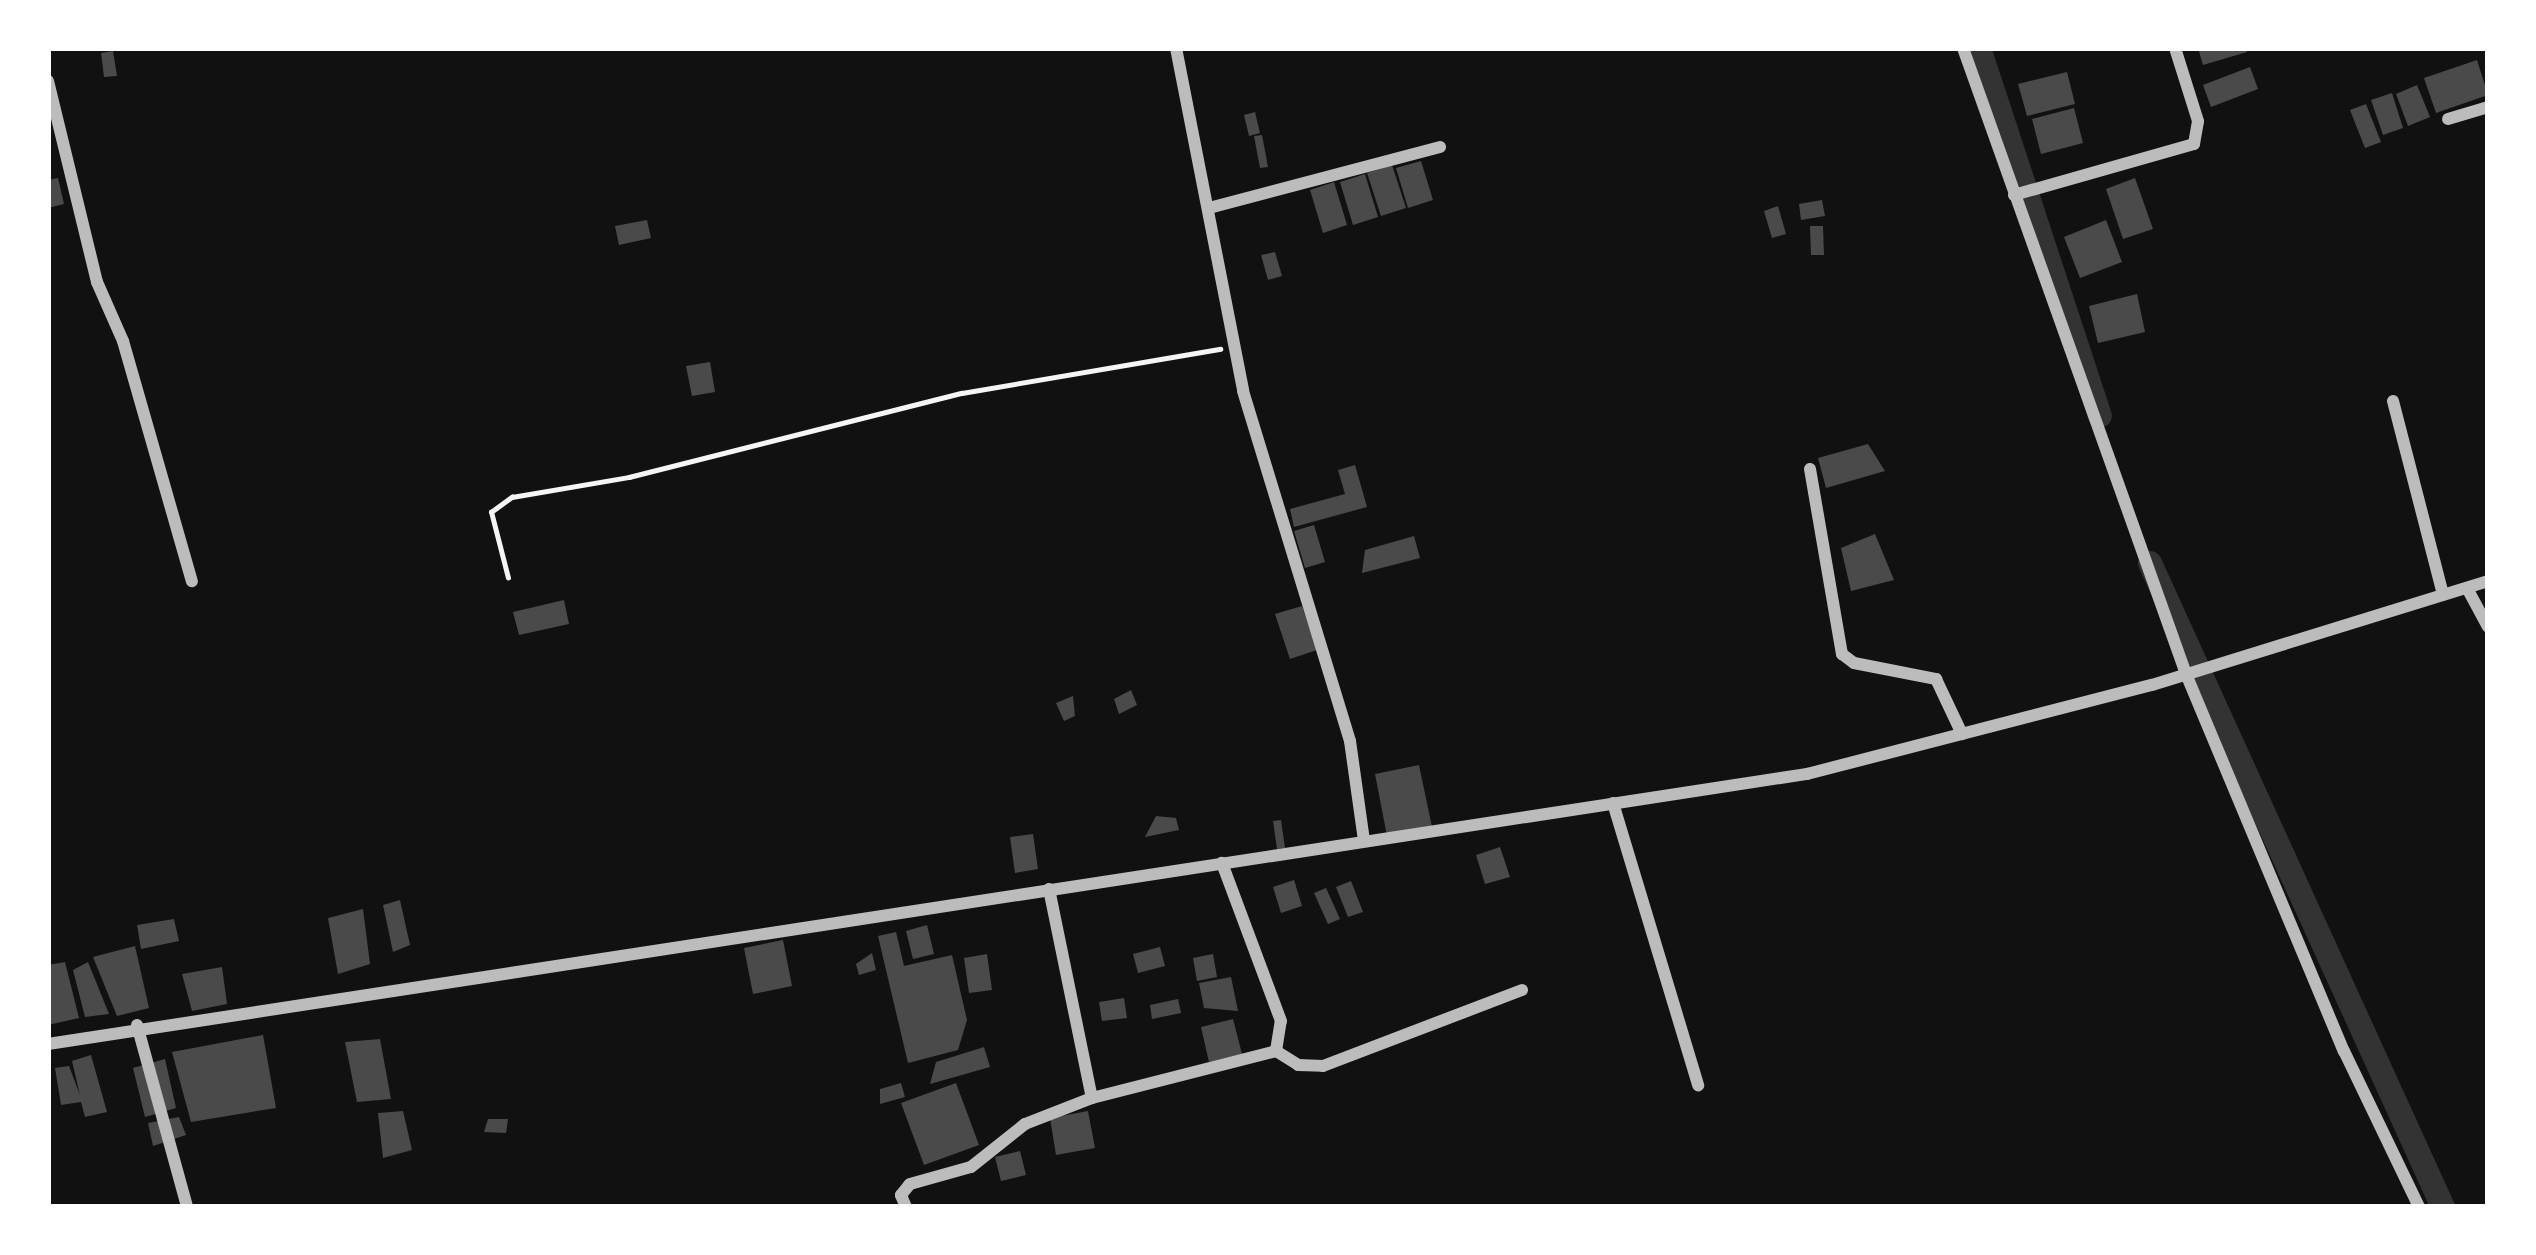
<!DOCTYPE html>
<style>
body{margin:0}
#map{position:relative;width:2536px;height:1255px;overflow:hidden;background:#111;font-family:"Space Grotesk",sans-serif}
div>[style]{position:absolute}
[style*='--x']{left:calc(var(--x)*1px);top:calc(var(--y)*1px);width:calc(var(--w)*1px);rotate:calc(var(--a)*1deg)}
.canal>*{height:24px;margin:-12px;padding:0 12px;transform-origin:12px;border-radius:12px;background:#333}
.building>*{inset:0;background:#4a4a4a}
.path>*{height:4.5px;margin:-2.25px;padding:0 2.25px;transform-origin:2.25px;border-radius:2.25px;background:#f5f5f5}
.minor>*{height:12px;margin:-6px;padding:0 6px;transform-origin:6px;border-radius:6px;background:#bcbcbc}
span{translate:-50% -50%;white-space:nowrap;text-align:center;line-height:1.15;-webkit-text-stroke:12px #fff;paint-order:stroke}
.frame{position:absolute;inset:0;border:51px solid #fff;pointer-events:none}
</style>
<div id="map">
<div class="canal">
<i style="--x:1979;--y:48;--w:387;--a:71.8"></i>
<i style="--x:2150;--y:563;--w:708;--a:65.54"></i>
</div>
<div class="building">
<i style="clip-path:polygon(2198px 48px,2245px 48px,2247px 52px,2203px 65px)"></i>
<i style="clip-path:polygon(113px 51px,117px 76px,104px 77px,101px 53px)"></i>
<i style="clip-path:polygon(2477px 60px,2488px 95px,2436px 113px,2424px 78px)"></i>
<i style="clip-path:polygon(2250px 67px,2258px 89px,2211px 107px,2203px 85px)"></i>
<i style="clip-path:polygon(2067px 72px,2075px 104px,2027px 116px,2018px 84px)"></i>
<i style="clip-path:polygon(2417px 85px,2430px 117px,2408px 126px,2396px 94px)"></i>
<i style="clip-path:polygon(2392px 93px,2403px 128px,2383px 135px,2371px 100px)"></i>
<i style="clip-path:polygon(2366px 104px,2381px 142px,2365px 148px,2350px 110px)"></i>
<i style="clip-path:polygon(2074px 108px,2083px 143px,2041px 154px,2032px 119px)"></i>
<i style="clip-path:polygon(1255px 112px,1260px 133px,1249px 136px,1244px 115px)"></i>
<i style="clip-path:polygon(1262px 135px,1268px 167px,1260px 168px,1254px 136px)"></i>
<i style="clip-path:polygon(1421px 161px,1433px 200px,1408px 208px,1396px 168px)"></i>
<i style="clip-path:polygon(1392px 165px,1406px 208px,1381px 216px,1367px 173px)"></i>
<i style="clip-path:polygon(1365px 174px,1378px 217px,1353px 225px,1340px 182px)"></i>
<i style="clip-path:polygon(58px 178px,64px 204px,48px 208px,48px 180px)"></i>
<i style="clip-path:polygon(2135px 178px,2153px 229px,2123px 239px,2106px 189px)"></i>
<i style="clip-path:polygon(1334px 182px,1347px 225px,1323px 233px,1310px 190px)"></i>
<i style="clip-path:polygon(1822px 200px,1825px 216px,1801px 220px,1799px 204px)"></i>
<i style="clip-path:polygon(1778px 206px,1786px 234px,1772px 238px,1764px 211px)"></i>
<i style="clip-path:polygon(647px 220px,651px 238px,619px 245px,615px 226px)"></i>
<i style="clip-path:polygon(2106px 220px,2122px 262px,2080px 278px,2064px 237px)"></i>
<i style="clip-path:polygon(1810px 226px,1823px 226px,1824px 255px,1811px 255px)"></i>
<i style="clip-path:polygon(1275px 252px,1282px 276px,1268px 280px,1261px 255px)"></i>
<i style="clip-path:polygon(2137px 294px,2145px 332px,2098px 343px,2089px 306px)"></i>
<i style="clip-path:polygon(710px 362px,715px 392px,692px 396px,686px 366px)"></i>
<i style="clip-path:polygon(1868px 444px,1885px 471px,1826px 488px,1818px 458px)"></i>
<i style="clip-path:polygon(1355px 465px,1367px 507px,1294px 527px,1290px 509px,1345px 494px,1338px 470px)"></i>
<i style="clip-path:polygon(1314px 525px,1325px 562px,1305px 568px,1294px 531px)"></i>
<i style="clip-path:polygon(1875px 534px,1894px 580px,1851px 591px,1841px 548px)"></i>
<i style="clip-path:polygon(1414px 536px,1420px 558px,1362px 573px,1365px 550px)"></i>
<i style="clip-path:polygon(564px 600px,569px 624px,519px 635px,513px 612px)"></i>
<i style="clip-path:polygon(1302px 606px,1317px 650px,1290px 659px,1275px 614px)"></i>
<i style="clip-path:polygon(1131px 690px,1137px 705px,1119px 714px,1114px 699px)"></i>
<i style="clip-path:polygon(1073px 696px,1075px 716px,1064px 721px,1056px 703px)"></i>
<i style="clip-path:polygon(1419px 765px,1432px 827px,1387px 836px,1375px 774px)"></i>
<i style="clip-path:polygon(1156px 816px,1176px 818px,1179px 830px,1145px 837px)"></i>
<i style="clip-path:polygon(1281px 820px,1285px 848px,1277px 849px,1273px 821px)"></i>
<i style="clip-path:polygon(1033px 834px,1038px 869px,1015px 873px,1010px 837px)"></i>
<i style="clip-path:polygon(1500px 847px,1510px 877px,1485px 884px,1476px 855px)"></i>
<i style="clip-path:polygon(1294px 880px,1302px 906px,1281px 913px,1273px 887px)"></i>
<i style="clip-path:polygon(1351px 881px,1363px 912px,1348px 917px,1336px 887px)"></i>
<i style="clip-path:polygon(1326px 888px,1340px 919px,1328px 924px,1314px 893px)"></i>
<i style="clip-path:polygon(400px 900px,410px 945px,393px 952px,383px 905px)"></i>
<i style="clip-path:polygon(363px 909px,370px 964px,338px 974px,328px 918px)"></i>
<i style="clip-path:polygon(174px 919px,179px 941px,141px 949px,137px 925px)"></i>
<i style="clip-path:polygon(927px 925px,934px 954px,913px 959px,906px 931px)"></i>
<i style="clip-path:polygon(896px 932px,904px 966px,952px 955px,967px 1020px,958px 1050px,908px 1063px,878px 936px)"></i>
<i style="clip-path:polygon(783px 940px,792px 986px,753px 994px,744px 948px)"></i>
<i style="clip-path:polygon(135px 946px,149px 1008px,117px 1016px,93px 957px)"></i>
<i style="clip-path:polygon(1160px 947px,1165px 966px,1138px 973px,1133px 954px)"></i>
<i style="clip-path:polygon(872px 953px,876px 970px,859px 975px,856px 964px)"></i>
<i style="clip-path:polygon(987px 954px,992px 990px,969px 993px,964px 958px)"></i>
<i style="clip-path:polygon(1213px 954px,1217px 977px,1197px 981px,1193px 958px)"></i>
<i style="clip-path:polygon(65px 962px,79px 1018px,48px 1025px,48px 965px)"></i>
<i style="clip-path:polygon(88px 962px,109px 1014px,85px 1017px,73px 970px)"></i>
<i style="clip-path:polygon(222px 967px,227px 1004px,192px 1011px,182px 974px)"></i>
<i style="clip-path:polygon(1231px 977px,1238px 1011px,1204px 1008px,1199px 983px)"></i>
<i style="clip-path:polygon(1124px 998px,1127px 1018px,1102px 1021px,1099px 1002px)"></i>
<i style="clip-path:polygon(1178px 999px,1181px 1013px,1152px 1019px,1150px 1005px)"></i>
<i style="clip-path:polygon(1233px 1019px,1242px 1054px,1209px 1062px,1201px 1027px)"></i>
<i style="clip-path:polygon(263px 1035px,276px 1108px,191px 1122px,172px 1052px)"></i>
<i style="clip-path:polygon(380px 1039px,391px 1099px,357px 1102px,345px 1042px)"></i>
<i style="clip-path:polygon(984px 1047px,990px 1067px,930px 1084px,936px 1062px)"></i>
<i style="clip-path:polygon(91px 1055px,107px 1112px,85px 1117px,81px 1102px,61px 1105px,55px 1068px,69px 1066px,80px 1095px,72px 1061px)"></i>
<i style="clip-path:polygon(165px 1059px,176px 1108px,145px 1117px,133px 1068px)"></i>
<i style="clip-path:polygon(901px 1083px,905px 1097px,880px 1104px,880px 1089px)"></i>
<i style="clip-path:polygon(956px 1083px,979px 1145px,924px 1165px,901px 1103px)"></i>
<i style="clip-path:polygon(403px 1111px,412px 1150px,383px 1158px,378px 1113px)"></i>
<i style="clip-path:polygon(1088px 1111px,1095px 1148px,1056px 1155px,1050px 1118px)"></i>
<i style="clip-path:polygon(179px 1117px,186px 1135px,153px 1146px,148px 1123px)"></i>
<i style="clip-path:polygon(488px 1119px,508px 1119px,506px 1133px,484px 1132px)"></i>
<i style="clip-path:polygon(1020px 1151px,1026px 1175px,1001px 1181px,995px 1157px)"></i>
</div>
<div class="path">
<i style="--x:508;--y:578;--w:68;--a:-104.4"></i>
<i style="--x:491;--y:512;--w:26;--a:-36"></i>
<i style="--x:512;--y:497;--w:119;--a:-9.7"></i>
<i style="--x:629;--y:477;--w:343;--a:-14.2"></i>
<i style="--x:962;--y:393;--w:262;--a:-9.7"></i>
</div>
<div class="minor">
<i style="--x:1176;--y:48;--w:349;--a:78.9"></i>
<i style="--x:1243;--y:391;--w:366;--a:73"></i>
<i style="--x:1350;--y:741;--w:101;--a:82"></i>
<i style="--x:1963;--y:48;--w:665;--a:70.39"></i>
<i style="--x:2186;--y:674;--w:409;--a:67.3"></i>
<i style="--x:2344;--y:1051;--w:173;--a:64.3"></i>
<i style="--x:48;--y:81;--w:207;--a:76.3"></i>
<i style="--x:97;--y:282;--w:64;--a:66.2"></i>
<i style="--x:123;--y:341;--w:250;--a:74"></i>
<i style="--x:2448;--y:119;--w:42;--a:-16.7"></i>
<i style="--x:2014;--y:195;--w:187;--a:-15.8"></i>
<i style="--x:2194;--y:144;--w:23;--a:-80"></i>
<i style="--x:2198;--y:121;--w:77;--a:-107.5"></i>
<i style="--x:1209;--y:208;--w:239;--a:-14.8"></i>
<i style="--x:2393;--y:401;--w:200;--a:75.5"></i>
<i style="--x:1810;--y:469;--w:188;--a:80.2"></i>
<i style="--x:1842;--y:654;--w:15;--a:37"></i>
<i style="--x:1854;--y:663;--w:84;--a:11"></i>
<i style="--x:1936;--y:679;--w:61;--a:64.7"></i>
<i style="--x:2467;--y:588;--w:44;--a:61.7"></i>
<i style="--x:1613;--y:803;--w:295;--a:73.2"></i>
<i style="--x:1049;--y:889;--w:213;--a:78.4"></i>
<i style="--x:137;--y:1025;--w:189;--a:74.6"></i>
<i style="--x:48;--y:1044;--w:1780;--a:-8.73"></i>
<i style="--x:1807;--y:774;--w:356;--a:-14.5"></i>
<i style="--x:2152;--y:685;--w:352;--a:-17.2"></i>
<i style="--x:1276;--y:1051;--w:26;--a:32"></i>
<i style="--x:1298;--y:1065;--w:25;--a:2"></i>
<i style="--x:1323;--y:1066;--w:213;--a:-20.9"></i>
<i style="--x:906;--y:1207;--w:13;--a:-113"></i>
<i style="--x:901;--y:1195;--w:14;--a:-51"></i>
<i style="--x:910;--y:1184;--w:63;--a:-15.6"></i>
<i style="--x:971;--y:1167;--w:69;--a:-38.5"></i>
<i style="--x:1025;--y:1124;--w:72;--a:-21.2"></i>
<i style="--x:1092;--y:1098;--w:190;--a:-14.3"></i>
<i style="--x:1276;--y:1051;--w:30;--a:-81"></i>
<i style="--x:1281;--y:1021;--w:169;--a:-110.5"></i>
</div>
<div class="frame"></div>
</div>
